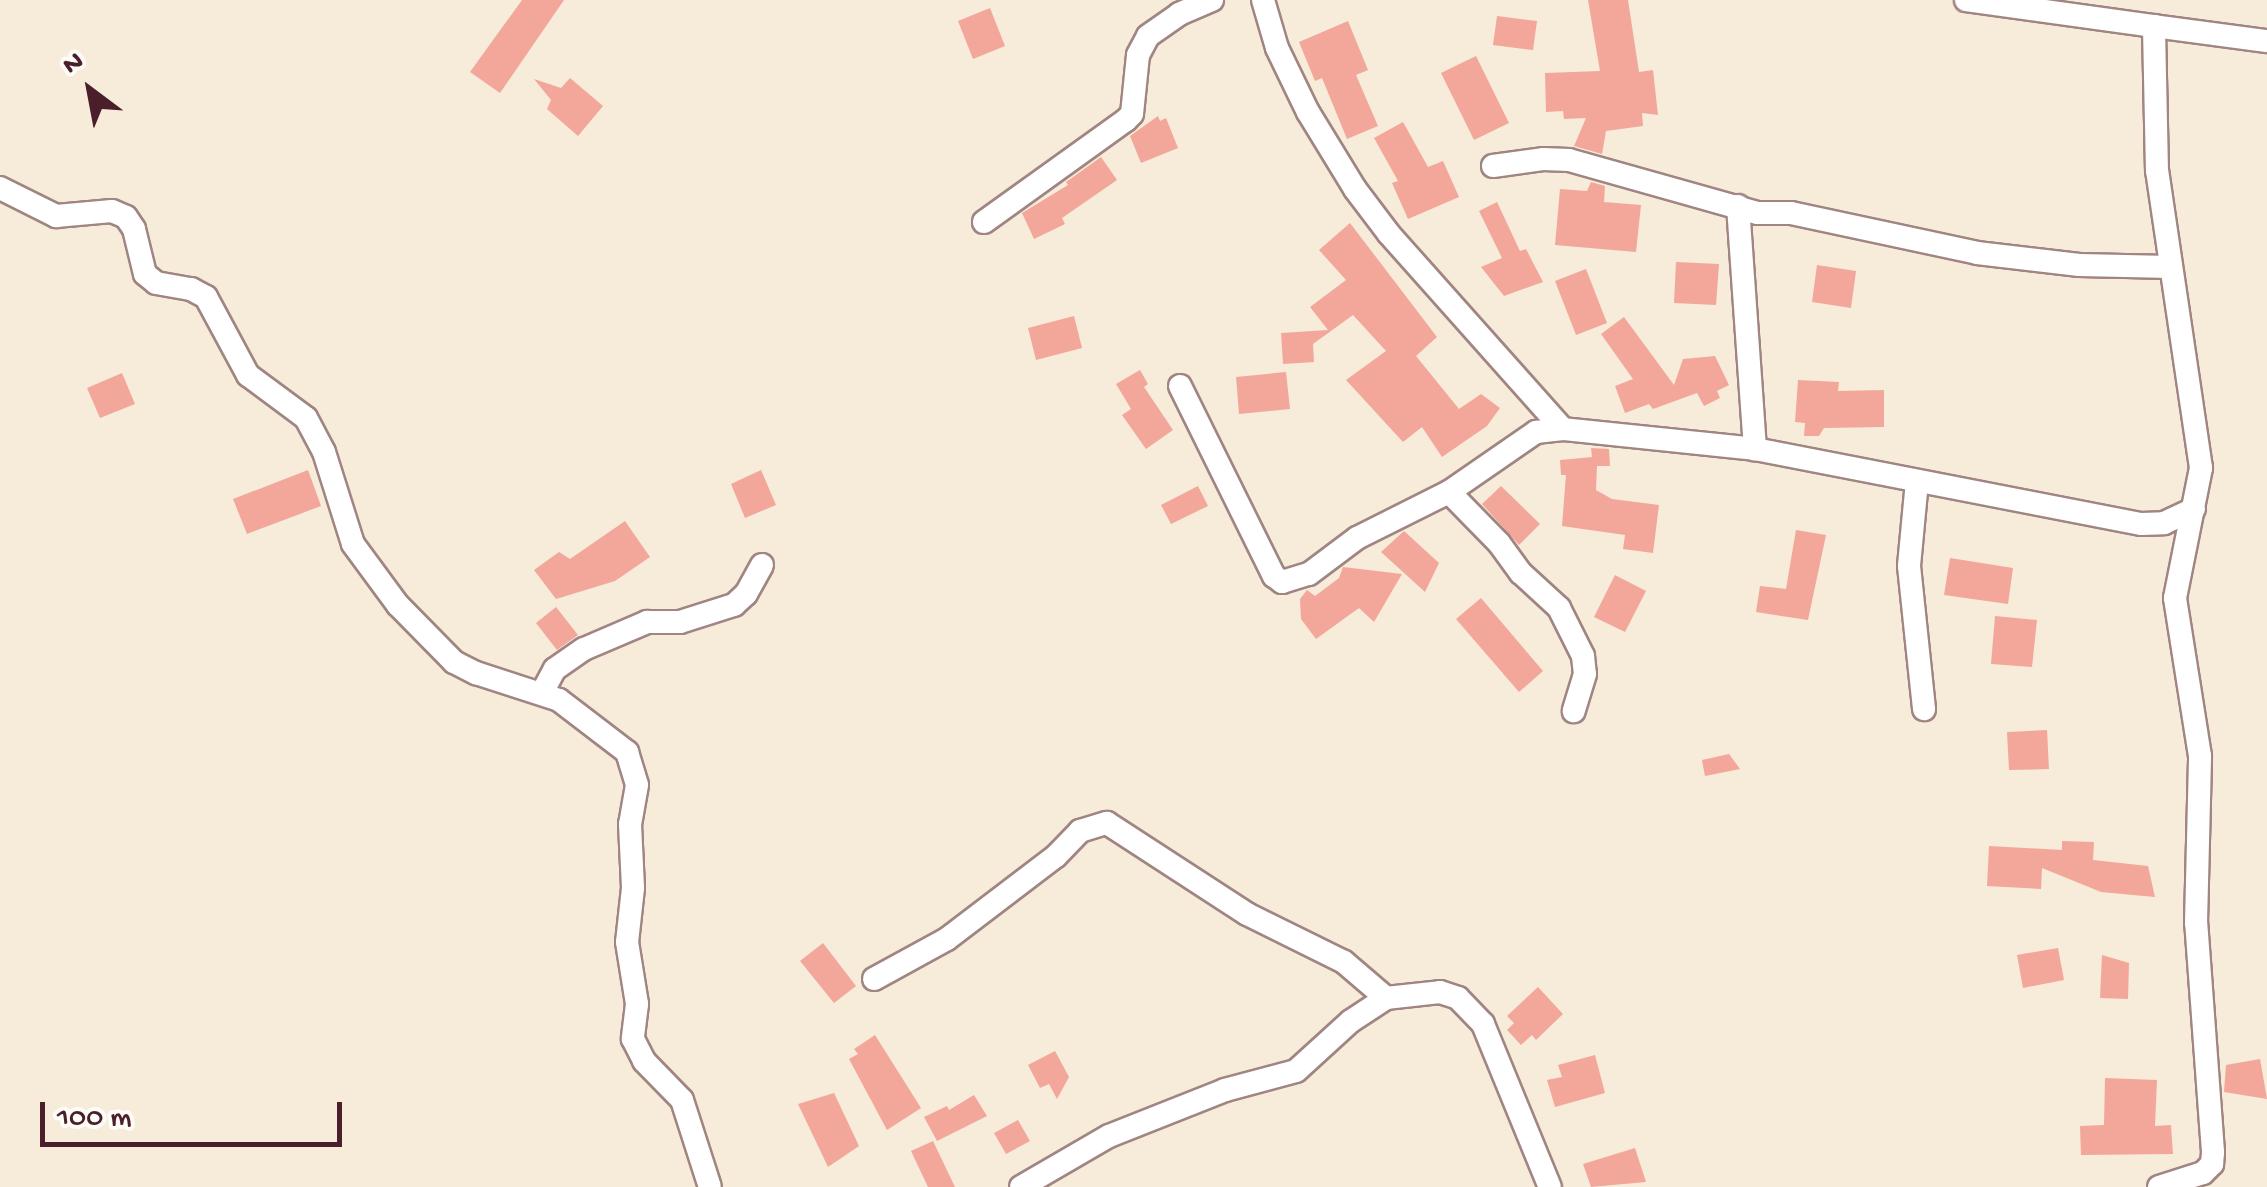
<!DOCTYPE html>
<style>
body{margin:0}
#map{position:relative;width:2267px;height:1187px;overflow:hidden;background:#f7ebd9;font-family:"Gochi Hand",sans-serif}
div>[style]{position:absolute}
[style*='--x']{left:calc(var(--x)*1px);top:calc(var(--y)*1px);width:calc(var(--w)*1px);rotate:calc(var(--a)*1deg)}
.building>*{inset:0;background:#f3a79a}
.roads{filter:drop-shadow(2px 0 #a08582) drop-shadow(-2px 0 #a08582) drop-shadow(0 2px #a08582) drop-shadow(0 -2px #a08582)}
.minor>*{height:22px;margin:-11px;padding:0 11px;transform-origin:11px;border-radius:11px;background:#fff}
span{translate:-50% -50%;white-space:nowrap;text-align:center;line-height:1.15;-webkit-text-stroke:8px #fdfcf7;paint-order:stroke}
.north{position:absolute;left:40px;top:40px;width:100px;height:100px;-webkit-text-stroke:8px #fdfcf7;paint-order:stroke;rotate:328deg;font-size:28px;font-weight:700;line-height:40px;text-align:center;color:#4a1f2b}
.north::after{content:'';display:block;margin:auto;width:35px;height:45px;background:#4a1f2b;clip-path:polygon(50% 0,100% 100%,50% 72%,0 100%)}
.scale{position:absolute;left:40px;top:1102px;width:302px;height:45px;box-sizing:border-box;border:5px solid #4a1f2b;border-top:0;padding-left:12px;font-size:30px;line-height:35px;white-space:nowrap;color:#4a1f2b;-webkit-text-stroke:8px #fdfcf7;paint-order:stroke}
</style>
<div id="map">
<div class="building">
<i style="clip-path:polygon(522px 0,564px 0,500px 93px,470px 72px)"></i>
<i style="clip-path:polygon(1588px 0,1628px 0,1639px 72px,1653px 70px,1658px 115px,1642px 113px,1643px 126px,1606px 131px,1602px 154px,1574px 146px,1586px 118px,1564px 119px,1563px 111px,1546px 112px,1545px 73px,1600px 71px)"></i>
<i style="clip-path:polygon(990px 8px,1005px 46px,973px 59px,958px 21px)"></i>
<i style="clip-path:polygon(1497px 16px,1537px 21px,1533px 50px,1493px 45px)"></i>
<i style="clip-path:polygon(1348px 21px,1368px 70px,1356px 75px,1378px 126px,1347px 139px,1322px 78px,1315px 81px,1299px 42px)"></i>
<i style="clip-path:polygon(1476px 56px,1509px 123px,1474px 140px,1441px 73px)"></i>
<i style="clip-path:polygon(570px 78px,603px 106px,578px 136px,547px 109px,551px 100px,534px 79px,561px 88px)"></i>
<i style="clip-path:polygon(1158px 116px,1160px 121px,1166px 118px,1178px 148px,1141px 163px,1130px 136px)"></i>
<i style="clip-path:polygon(1403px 122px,1428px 167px,1443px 161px,1459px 197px,1408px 219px,1392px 183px,1398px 181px,1374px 138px)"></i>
<i style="clip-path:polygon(1101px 157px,1117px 180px,1062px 218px,1065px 224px,1034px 239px,1022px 213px,1068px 185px,1066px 182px)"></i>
<i style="clip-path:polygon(1591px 182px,1605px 186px,1604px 202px,1641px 205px,1636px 252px,1555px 245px,1560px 189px,1587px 191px)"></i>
<i style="clip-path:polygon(1497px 202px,1520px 251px,1526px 249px,1543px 282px,1504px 296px,1481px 267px,1502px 258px,1479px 211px)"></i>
<i style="clip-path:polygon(1350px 223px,1437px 337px,1416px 356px,1459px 409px,1481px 394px,1500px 408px,1487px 426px,1442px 457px,1422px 427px,1403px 442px,1346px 380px,1386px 351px,1353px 315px,1313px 344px,1314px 362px,1283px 364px,1281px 333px,1328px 330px,1310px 307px,1346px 280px,1319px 250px)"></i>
<i style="clip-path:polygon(1676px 262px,1719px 264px,1716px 305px,1674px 303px)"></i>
<i style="clip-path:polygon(1817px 265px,1856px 271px,1851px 308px,1812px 302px)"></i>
<i style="clip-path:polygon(1586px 269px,1607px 323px,1576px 335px,1555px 281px)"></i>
<i style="clip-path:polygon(1074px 316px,1082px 348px,1036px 360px,1028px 328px)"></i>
<i style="clip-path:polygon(1624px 317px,1674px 385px,1683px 359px,1715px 356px,1729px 385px,1717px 391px,1720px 398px,1704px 406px,1697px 393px,1653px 409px,1649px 404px,1625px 413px,1615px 386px,1633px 379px,1601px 334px)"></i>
<i style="clip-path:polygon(1140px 370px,1148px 384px,1144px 387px,1173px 430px,1146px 449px,1122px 415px,1131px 409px,1116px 384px)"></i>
<i style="clip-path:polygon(1286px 372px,1290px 409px,1239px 414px,1236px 377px)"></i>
<i style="clip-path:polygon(122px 373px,135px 404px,100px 418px,87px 388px)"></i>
<i style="clip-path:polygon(1798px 380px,1839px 382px,1838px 391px,1884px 390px,1884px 427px,1824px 428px,1819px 436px,1804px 436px,1805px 423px,1795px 422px)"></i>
<i style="clip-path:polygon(1591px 448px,1609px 449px,1610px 466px,1597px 466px,1596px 490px,1612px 499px,1659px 505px,1653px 553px,1623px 549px,1625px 535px,1562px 526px,1566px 475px,1561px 475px,1560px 460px,1592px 457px)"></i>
<i style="clip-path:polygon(308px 470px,321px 506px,247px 534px,233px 499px)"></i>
<i style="clip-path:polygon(761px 470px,776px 505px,745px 518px,731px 484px)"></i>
<i style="clip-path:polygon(1198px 486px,1208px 506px,1171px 524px,1161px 505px)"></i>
<i style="clip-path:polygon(1501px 486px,1540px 524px,1519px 545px,1482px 504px)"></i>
<i style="clip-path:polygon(625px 521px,650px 557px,615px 581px,556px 599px,534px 570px,559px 552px,570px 559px)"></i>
<i style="clip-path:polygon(1796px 530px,1826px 535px,1808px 620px,1756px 612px,1760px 586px,1786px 589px)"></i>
<i style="clip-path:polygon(1404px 531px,1439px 563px,1425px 592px,1381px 552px)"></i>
<i style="clip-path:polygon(1950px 558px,2013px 568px,2008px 604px,1944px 595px)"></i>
<i style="clip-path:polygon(1343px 567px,1402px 574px,1374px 622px,1359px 608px,1316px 639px,1301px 619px,1300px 599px,1307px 590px,1315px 596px,1339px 578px)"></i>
<i style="clip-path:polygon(1615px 575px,1646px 591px,1625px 632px,1594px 617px)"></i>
<i style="clip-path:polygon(1481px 598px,1543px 671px,1519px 692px,1456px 619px)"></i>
<i style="clip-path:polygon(556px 607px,578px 635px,557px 650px,536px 623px)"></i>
<i style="clip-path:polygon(1995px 616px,2037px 620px,2032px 667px,1991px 664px)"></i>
<i style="clip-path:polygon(2047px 730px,2049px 769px,2009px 770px,2007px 732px)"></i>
<i style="clip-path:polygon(1729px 754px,1740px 769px,1705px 776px,1702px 760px)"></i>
<i style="clip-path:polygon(2062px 841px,2094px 842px,2093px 860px,2148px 866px,2155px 897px,2101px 892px,2042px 868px,2041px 889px,1987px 886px,1989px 846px,2062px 850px)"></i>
<i style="clip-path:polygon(823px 943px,856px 986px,834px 1003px,800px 961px)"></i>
<i style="clip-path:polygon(2058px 948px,2064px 980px,2023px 988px,2017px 955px)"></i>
<i style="clip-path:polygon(2102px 955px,2129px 963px,2128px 999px,2100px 998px)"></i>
<i style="clip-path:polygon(1538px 987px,1563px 1014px,1536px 1040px,1532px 1035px,1521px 1045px,1507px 1030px,1514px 1023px,1507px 1016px)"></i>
<i style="clip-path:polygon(875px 1035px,921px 1108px,887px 1130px,849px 1059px,858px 1054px,854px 1049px)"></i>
<i style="clip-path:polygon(1055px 1051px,1069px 1077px,1057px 1099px,1049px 1084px,1040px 1088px,1028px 1065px)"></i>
<i style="clip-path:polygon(1595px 1055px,1605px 1093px,1555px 1107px,1547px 1080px,1562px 1077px,1558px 1065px)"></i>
<i style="clip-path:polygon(2260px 1059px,2267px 1099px,2224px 1092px,2226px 1065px)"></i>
<i style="clip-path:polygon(2105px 1078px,2157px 1080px,2155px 1126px,2171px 1125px,2173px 1154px,2081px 1155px,2080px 1126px,2104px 1125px)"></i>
<i style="clip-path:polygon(834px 1093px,859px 1146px,828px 1167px,798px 1104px)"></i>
<i style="clip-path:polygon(974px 1095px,987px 1116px,937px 1141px,924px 1117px,947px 1106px,949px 1110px)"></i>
<i style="clip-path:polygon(1018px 1120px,1030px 1141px,1006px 1154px,994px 1133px)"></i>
<i style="clip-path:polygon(933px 1141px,955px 1187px,928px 1187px,911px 1151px)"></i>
<i style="clip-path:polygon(1635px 1148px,1646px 1182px,1591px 1187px,1583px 1164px)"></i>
</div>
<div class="roads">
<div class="minor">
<i style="--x:1263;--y:0;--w:50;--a:73.7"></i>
<i style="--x:1277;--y:48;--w:71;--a:64.2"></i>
<i style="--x:1308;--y:112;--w:90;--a:58.6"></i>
<i style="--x:1355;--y:189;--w:56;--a:52.9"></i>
<i style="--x:1389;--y:234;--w:261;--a:48.3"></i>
<i style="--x:1966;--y:0;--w:190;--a:7.9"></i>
<i style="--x:1493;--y:166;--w:50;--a:-8"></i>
<i style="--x:1543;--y:159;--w:26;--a:2"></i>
<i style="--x:1569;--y:160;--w:196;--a:15.7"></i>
<i style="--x:1758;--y:213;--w:33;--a:0"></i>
<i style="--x:1791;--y:213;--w:190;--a:12.1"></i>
<i style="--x:1977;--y:253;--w:103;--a:6.7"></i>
<i style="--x:2079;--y:265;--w:92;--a:1.2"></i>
<i style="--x:0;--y:188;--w:63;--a:26.6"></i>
<i style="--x:56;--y:216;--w:56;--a:-5.1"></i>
<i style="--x:112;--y:211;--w:15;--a:23"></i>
<i style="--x:126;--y:217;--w:14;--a:56"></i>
<i style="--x:134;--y:229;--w:46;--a:76.3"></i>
<i style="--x:145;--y:274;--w:14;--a:39"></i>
<i style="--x:156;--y:283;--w:36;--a:10"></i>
<i style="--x:191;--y:289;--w:17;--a:28"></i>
<i style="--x:206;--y:297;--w:89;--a:61.7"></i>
<i style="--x:248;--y:375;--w:72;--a:36.6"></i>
<i style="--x:306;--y:418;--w:38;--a:62"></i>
<i style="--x:324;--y:452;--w:96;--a:72.5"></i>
<i style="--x:353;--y:544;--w:76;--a:53.6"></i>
<i style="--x:398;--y:605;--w:80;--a:45.5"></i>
<i style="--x:454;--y:662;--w:25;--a:27"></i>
<i style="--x:476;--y:673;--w:87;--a:18"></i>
<i style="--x:559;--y:700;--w:86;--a:37.4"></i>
<i style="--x:627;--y:752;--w:34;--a:73"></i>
<i style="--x:637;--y:785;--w:40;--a:100"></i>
<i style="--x:630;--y:824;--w:64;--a:87.3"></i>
<i style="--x:633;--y:888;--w:54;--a:96.3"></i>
<i style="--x:627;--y:942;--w:63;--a:80.8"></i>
<i style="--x:637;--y:1004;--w:35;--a:97"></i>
<i style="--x:633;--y:1039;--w:25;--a:63"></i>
<i style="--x:644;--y:1061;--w:54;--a:45.7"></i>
<i style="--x:682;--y:1100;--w:91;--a:72.2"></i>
<i style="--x:1738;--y:206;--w:244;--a:86"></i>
<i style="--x:984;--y:222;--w:175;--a:-35.7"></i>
<i style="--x:1126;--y:120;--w:8;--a:-45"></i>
<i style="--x:1132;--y:114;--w:59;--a:-84.2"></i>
<i style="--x:1138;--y:55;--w:21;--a:-62"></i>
<i style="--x:1148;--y:36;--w:38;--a:-35"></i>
<i style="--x:1179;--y:14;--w:36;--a:-23"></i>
<i style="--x:1180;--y:386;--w:212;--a:63.7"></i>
<i style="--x:1274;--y:576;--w:10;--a:37"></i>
<i style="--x:1282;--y:582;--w:28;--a:-17"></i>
<i style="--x:1309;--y:574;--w:60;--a:-36.9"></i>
<i style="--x:1357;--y:538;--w:103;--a:-26.6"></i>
<i style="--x:1449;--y:492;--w:106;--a:-34.6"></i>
<i style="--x:1536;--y:432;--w:27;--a:-6"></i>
<i style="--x:1563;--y:429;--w:193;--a:5.9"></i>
<i style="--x:1755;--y:449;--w:393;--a:11"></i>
<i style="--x:2141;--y:524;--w:23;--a:-2"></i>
<i style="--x:2164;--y:523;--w:33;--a:-25"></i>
<i style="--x:1917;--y:481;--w:85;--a:95.4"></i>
<i style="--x:1909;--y:566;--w:144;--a:84"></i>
<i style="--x:1449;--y:492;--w:71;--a:45.6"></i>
<i style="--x:1499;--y:543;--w:37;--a:54"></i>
<i style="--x:1521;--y:573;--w:52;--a:42.6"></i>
<i style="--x:1559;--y:608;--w:54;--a:63.4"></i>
<i style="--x:1583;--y:656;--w:18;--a:84"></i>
<i style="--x:1585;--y:674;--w:39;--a:107"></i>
<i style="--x:542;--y:693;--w:27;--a:-62"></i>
<i style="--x:555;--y:669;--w:35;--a:-35"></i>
<i style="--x:584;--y:649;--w:69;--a:-23.2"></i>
<i style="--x:647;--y:622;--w:33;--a:0"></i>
<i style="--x:680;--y:622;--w:57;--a:-17.5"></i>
<i style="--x:734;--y:605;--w:16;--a:-43"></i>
<i style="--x:746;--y:594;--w:33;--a:-61"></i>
<i style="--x:874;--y:979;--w:83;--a:-28.7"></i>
<i style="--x:947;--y:939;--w:137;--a:-37.3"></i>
<i style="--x:1056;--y:856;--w:35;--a:-46"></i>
<i style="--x:1080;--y:831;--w:28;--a:-17"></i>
<i style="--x:1107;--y:823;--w:167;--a:33"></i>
<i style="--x:1247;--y:914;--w:108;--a:26.3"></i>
<i style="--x:1344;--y:962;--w:55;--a:40.6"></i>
<i style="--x:1021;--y:1187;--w:102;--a:-30.1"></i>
<i style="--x:1109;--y:1136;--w:125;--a:-21.6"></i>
<i style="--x:1225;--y:1090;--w:73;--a:-15"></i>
<i style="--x:1296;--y:1071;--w:74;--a:-42.3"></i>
<i style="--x:1351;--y:1021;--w:42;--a:-33.3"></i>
<i style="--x:1386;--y:998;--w:54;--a:-6.3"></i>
<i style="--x:1440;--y:992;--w:19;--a:18"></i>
<i style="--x:1458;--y:998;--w:36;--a:46"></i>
<i style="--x:1483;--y:1024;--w:176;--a:67.7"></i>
<i style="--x:2159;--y:1187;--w:46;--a:-17.7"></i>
<i style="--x:2203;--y:1173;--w:13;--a:-45"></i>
<i style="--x:2212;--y:1164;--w:12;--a:-85"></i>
<i style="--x:2213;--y:1152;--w:230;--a:-94.2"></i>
<i style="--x:2196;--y:923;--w:167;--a:-88.6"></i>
<i style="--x:2200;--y:756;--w:160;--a:-99"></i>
<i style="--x:2175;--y:598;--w:133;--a:-78.7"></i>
<i style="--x:2201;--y:468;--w:300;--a:-98.4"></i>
<i style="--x:2157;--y:171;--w:145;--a:-91.2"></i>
<i style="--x:2154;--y:26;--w:114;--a:7.6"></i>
</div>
</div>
<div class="north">N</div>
<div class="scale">100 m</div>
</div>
